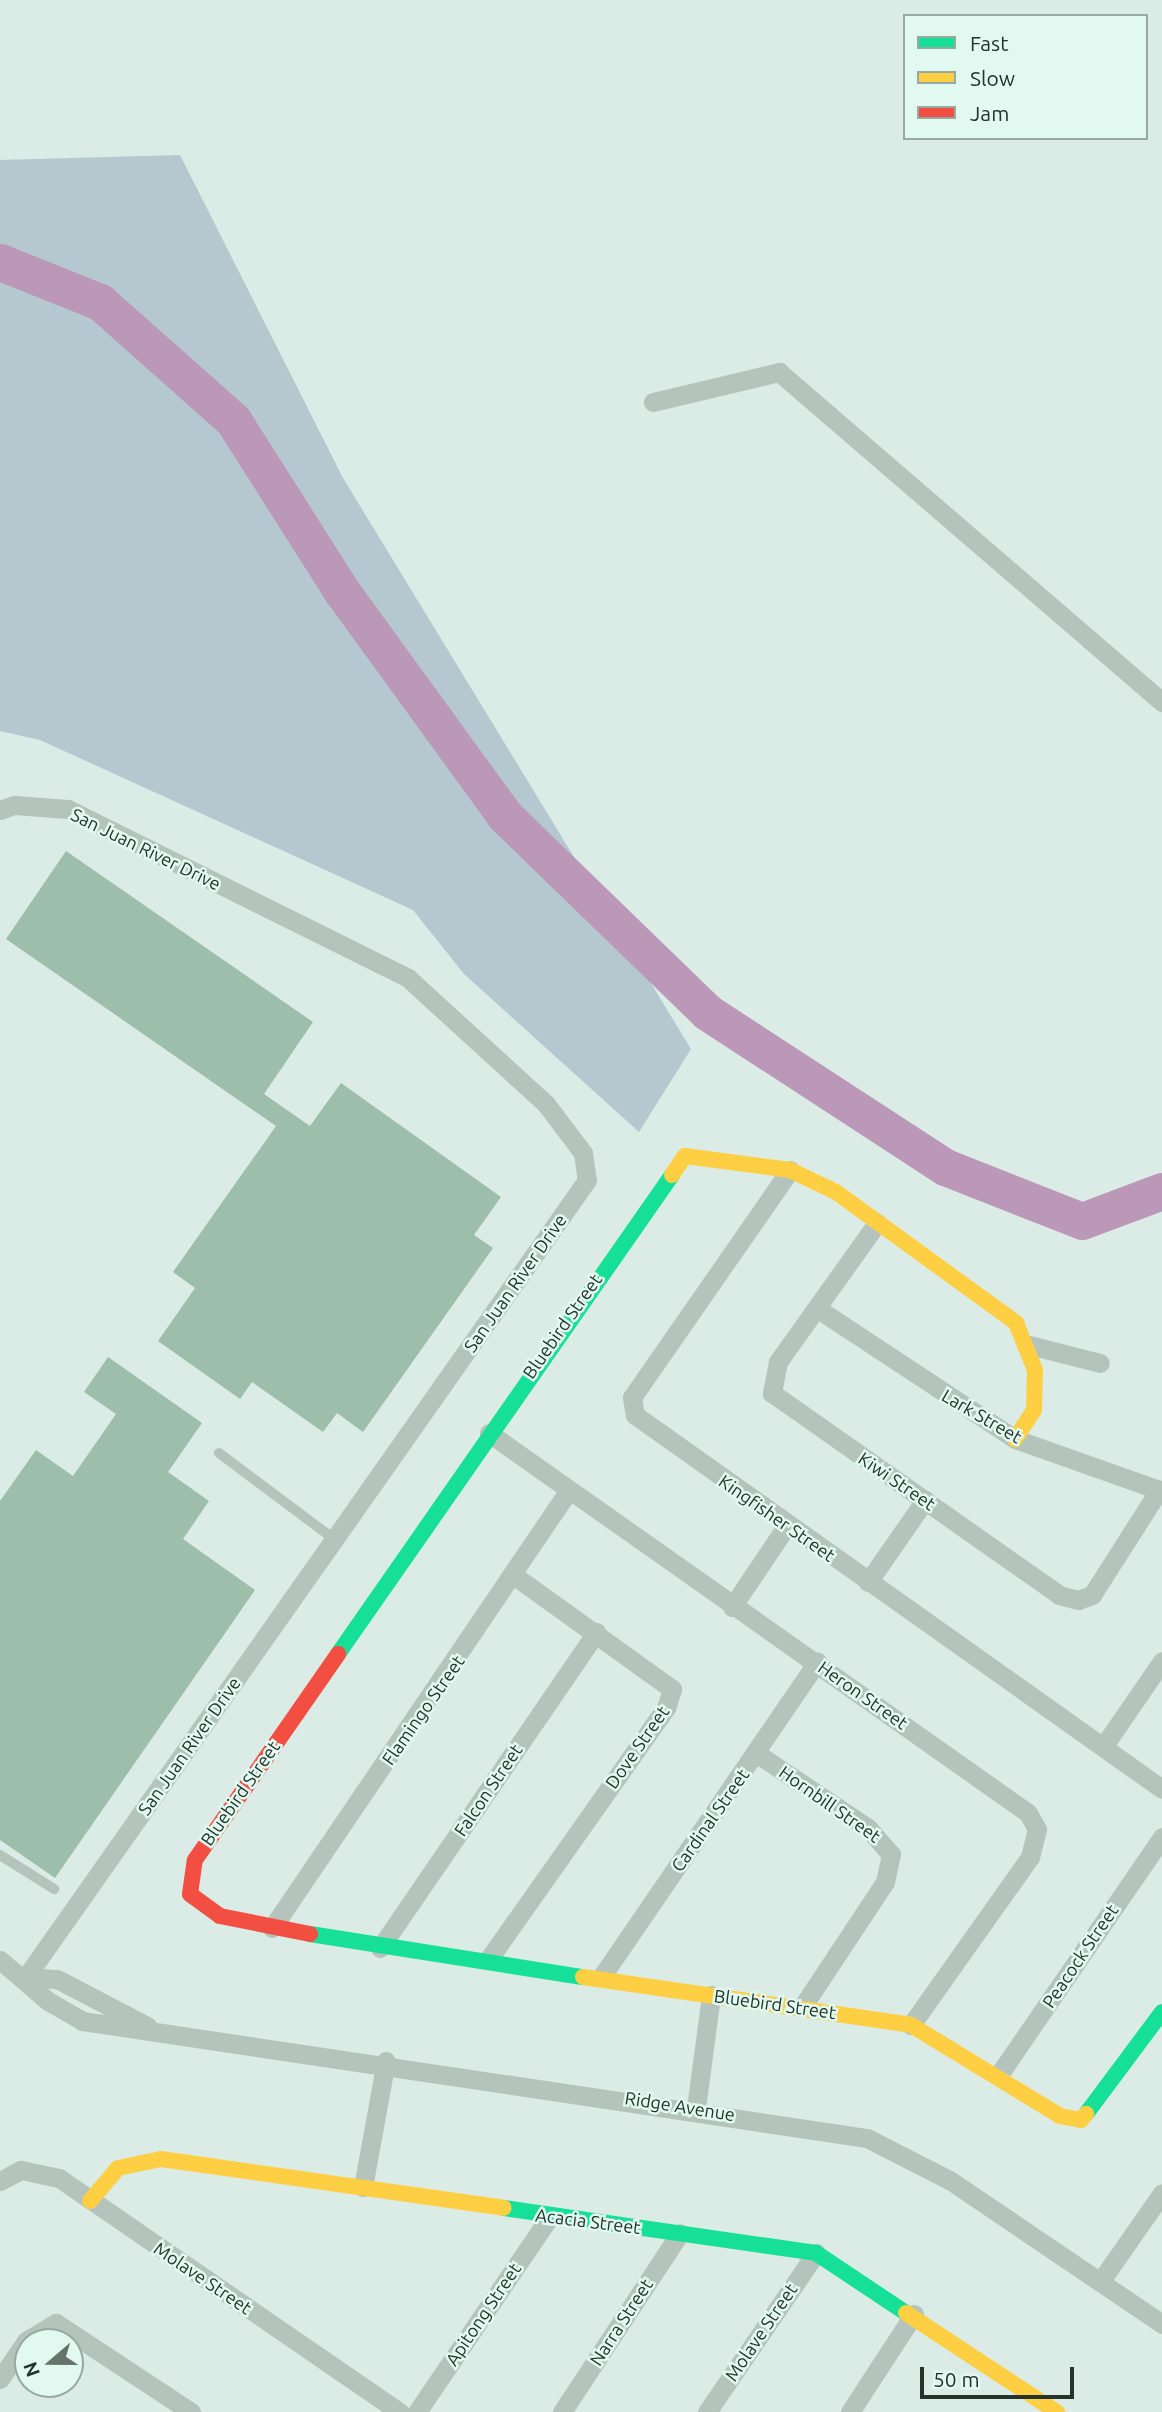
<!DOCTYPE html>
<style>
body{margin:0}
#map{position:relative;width:1162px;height:2412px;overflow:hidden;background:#dbebe5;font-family:Ubuntu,sans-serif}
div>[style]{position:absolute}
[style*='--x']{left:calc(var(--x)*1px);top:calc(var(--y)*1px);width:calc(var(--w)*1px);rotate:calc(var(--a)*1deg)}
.green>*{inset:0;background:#b5c8d0}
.river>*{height:37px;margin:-18.5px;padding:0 18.5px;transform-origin:18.5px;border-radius:18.5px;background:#bc98b8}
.building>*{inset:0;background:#9dbeab}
.lane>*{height:10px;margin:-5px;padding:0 5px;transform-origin:5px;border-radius:5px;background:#b5c3bd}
.street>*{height:19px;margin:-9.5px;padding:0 9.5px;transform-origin:9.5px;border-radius:9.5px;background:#b5c3bd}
.fast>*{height:16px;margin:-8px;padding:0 8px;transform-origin:8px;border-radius:8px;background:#16e098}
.slow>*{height:16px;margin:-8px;padding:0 8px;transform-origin:8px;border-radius:8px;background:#ffcf43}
.jam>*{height:16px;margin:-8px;padding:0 8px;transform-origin:8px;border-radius:8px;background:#f24e42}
span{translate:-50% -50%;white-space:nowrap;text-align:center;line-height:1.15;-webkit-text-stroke:5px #e1f9f1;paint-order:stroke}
.street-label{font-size:18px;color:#24332b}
.legend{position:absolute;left:903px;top:14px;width:245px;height:126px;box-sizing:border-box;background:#e1f9f1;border:2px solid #95aaa2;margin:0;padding:9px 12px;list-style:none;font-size:21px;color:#24332b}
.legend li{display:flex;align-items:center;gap:14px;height:35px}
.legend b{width:35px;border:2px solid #95aaa2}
.north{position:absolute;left:14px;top:2328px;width:70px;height:70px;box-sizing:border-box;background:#e1f9f1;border:2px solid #95aaa2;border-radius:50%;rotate:250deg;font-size:19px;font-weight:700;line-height:28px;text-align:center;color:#24332b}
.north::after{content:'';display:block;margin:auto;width:24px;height:32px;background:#64736c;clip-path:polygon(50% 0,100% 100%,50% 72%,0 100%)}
.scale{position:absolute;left:920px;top:2367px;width:154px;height:32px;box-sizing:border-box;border:4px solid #24332b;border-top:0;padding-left:9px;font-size:21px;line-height:24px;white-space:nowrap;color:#24332b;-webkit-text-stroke:5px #e1f9f1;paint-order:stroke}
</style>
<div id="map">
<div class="green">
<i style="clip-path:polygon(180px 155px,343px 478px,691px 1049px,639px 1132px,464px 974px,413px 910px,40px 740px,0 731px,0 160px)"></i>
</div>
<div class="river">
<i style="--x:0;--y:262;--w:108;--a:21.8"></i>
<i style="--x:100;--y:302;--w:178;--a:41.6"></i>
<i style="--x:233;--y:420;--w:205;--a:57.6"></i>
<i style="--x:343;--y:593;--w:274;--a:54"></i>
<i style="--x:504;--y:815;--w:283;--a:44.1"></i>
<i style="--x:707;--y:1012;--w:284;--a:33.1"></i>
<i style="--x:945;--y:1167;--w:147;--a:21.5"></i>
<i style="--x:1082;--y:1221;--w:85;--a:-20.6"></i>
</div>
<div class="building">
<i style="clip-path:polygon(66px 851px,313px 1022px,264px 1094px,310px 1126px,341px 1083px,501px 1197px,474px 1235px,493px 1248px,363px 1432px,337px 1413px,323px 1432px,252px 1382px,240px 1399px,158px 1341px,195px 1288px,173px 1272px,276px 1126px,6px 939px)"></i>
<i style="clip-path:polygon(108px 1357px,202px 1423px,168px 1472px,209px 1501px,183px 1539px,255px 1590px,55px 1878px,0 1840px,0 1501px,36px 1450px,73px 1476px,116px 1414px,84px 1392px)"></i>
</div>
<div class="lane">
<i style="--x:219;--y:1453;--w:144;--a:36.8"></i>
<i style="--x:0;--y:1855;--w:64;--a:32.2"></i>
</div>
<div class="street">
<i style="--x:653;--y:402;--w:130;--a:-13.4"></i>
<i style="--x:779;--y:372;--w:506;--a:40.75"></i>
<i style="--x:0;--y:810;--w:15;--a:-20"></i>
<i style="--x:14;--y:805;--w:54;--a:4.2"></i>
<i style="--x:68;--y:809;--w:380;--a:26.4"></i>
<i style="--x:408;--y:978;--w:187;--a:42.4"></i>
<i style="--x:546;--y:1104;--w:61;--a:52.9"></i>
<i style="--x:583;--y:1153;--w:27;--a:82"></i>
<i style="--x:587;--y:1180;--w:975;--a:125.14"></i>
<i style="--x:790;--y:1170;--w:277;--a:124.8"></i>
<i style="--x:632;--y:1397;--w:18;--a:81"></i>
<i style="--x:635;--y:1415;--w:646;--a:35.36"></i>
<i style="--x:877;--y:1223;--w:171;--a:125.5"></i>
<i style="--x:778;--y:1362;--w:32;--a:101"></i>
<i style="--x:772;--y:1393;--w:351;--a:35.1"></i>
<i style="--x:1059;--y:1595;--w:20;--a:15"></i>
<i style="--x:1078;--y:1600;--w:15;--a:-20"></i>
<i style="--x:1092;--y:1595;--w:125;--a:-57.5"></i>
<i style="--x:818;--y:1309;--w:236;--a:33.4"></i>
<i style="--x:1015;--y:1439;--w:156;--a:19.5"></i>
<i style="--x:1029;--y:1345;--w:73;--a:14.2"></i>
<i style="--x:489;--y:1433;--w:659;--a:35.18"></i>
<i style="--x:1028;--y:1813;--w:18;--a:61"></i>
<i style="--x:1037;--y:1829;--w:29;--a:104"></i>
<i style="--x:1030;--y:1857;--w:206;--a:125.3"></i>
<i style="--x:868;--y:1582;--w:100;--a:-55.2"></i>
<i style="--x:732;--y:1607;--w:99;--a:-56.1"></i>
<i style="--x:1103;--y:1747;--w:104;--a:-55.5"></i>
<i style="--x:756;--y:1753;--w:135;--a:33.8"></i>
<i style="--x:868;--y:1828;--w:35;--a:49"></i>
<i style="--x:891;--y:1854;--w:29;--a:102"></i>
<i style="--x:885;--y:1882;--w:149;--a:123.5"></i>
<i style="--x:272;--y:1928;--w:529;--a:-55.86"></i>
<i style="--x:380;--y:1948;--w:383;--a:-55.6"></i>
<i style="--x:0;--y:1960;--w:63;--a:40.5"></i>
<i style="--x:48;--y:2001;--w:39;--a:30"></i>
<i style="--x:82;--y:2021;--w:794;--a:8.48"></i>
<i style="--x:867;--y:2138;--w:94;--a:27.1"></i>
<i style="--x:951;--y:2181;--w:255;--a:34.1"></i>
<i style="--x:488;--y:1960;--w:309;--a:-54.8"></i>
<i style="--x:666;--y:1708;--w:20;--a:-72"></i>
<i style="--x:672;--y:1689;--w:192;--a:-144.3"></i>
<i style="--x:602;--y:1976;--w:381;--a:-55.6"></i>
<i style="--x:26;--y:1977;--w:31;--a:4"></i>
<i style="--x:57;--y:1979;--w:102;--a:27.6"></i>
<i style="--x:998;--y:2076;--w:290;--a:-55.5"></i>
<i style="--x:696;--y:2108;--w:114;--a:-82.4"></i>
<i style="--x:0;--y:2181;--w:24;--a:-28"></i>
<i style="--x:21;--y:2170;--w:39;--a:12"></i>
<i style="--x:59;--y:2178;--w:414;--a:34.5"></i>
<i style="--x:363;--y:2187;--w:128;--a:-79.7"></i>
<i style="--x:1100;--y:2282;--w:108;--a:-55.1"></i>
<i style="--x:0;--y:2379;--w:46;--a:-55.6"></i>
<i style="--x:26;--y:2341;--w:35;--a:-31"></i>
<i style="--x:56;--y:2323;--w:162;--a:33.4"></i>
<i style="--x:417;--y:2412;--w:237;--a:-55.8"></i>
<i style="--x:562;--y:2412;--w:214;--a:-56.6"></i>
<i style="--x:707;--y:2412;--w:193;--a:-55.6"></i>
<i style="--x:850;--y:2412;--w:117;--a:-56.9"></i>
</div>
<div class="fast">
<i style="--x:338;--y:1654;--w:584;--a:-55.11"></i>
<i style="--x:310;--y:1934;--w:276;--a:9"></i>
<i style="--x:1086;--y:2114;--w:127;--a:-53.3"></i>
<i style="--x:504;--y:2208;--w:315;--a:8.2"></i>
<i style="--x:816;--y:2253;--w:108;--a:33.7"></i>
</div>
<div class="slow">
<i style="--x:672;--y:1175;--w:23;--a:-56"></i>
<i style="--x:685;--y:1156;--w:106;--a:7.6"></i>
<i style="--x:790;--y:1170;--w:51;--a:25.6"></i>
<i style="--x:836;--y:1192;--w:223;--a:36"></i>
<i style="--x:1016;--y:1323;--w:51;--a:68"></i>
<i style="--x:1035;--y:1370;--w:40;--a:91.4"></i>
<i style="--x:1034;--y:1410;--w:35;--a:123"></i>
<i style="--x:583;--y:1977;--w:331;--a:8.3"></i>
<i style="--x:911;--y:2025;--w:175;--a:31.4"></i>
<i style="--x:1060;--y:2116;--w:21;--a:11"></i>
<i style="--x:1081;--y:2120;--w:8;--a:-50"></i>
<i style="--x:90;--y:2201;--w:43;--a:-49.7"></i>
<i style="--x:118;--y:2168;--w:44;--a:-11.8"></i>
<i style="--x:161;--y:2159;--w:346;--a:8.1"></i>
<i style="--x:906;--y:2313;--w:181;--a:33.3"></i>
</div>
<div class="jam">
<i style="--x:310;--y:1934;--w:92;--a:-168.7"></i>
<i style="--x:220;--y:1916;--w:37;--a:-144"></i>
<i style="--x:190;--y:1894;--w:34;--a:-82"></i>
<i style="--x:195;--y:1860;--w:251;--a:-55.2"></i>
</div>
<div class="street-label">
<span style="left:146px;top:849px;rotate:26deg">San Juan River Drive</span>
<span style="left:515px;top:1283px;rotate:-55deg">San Juan River Drive</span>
<span style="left:562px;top:1326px;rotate:-55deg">Bluebird Street</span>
<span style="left:982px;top:1416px;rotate:30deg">Lark Street</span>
<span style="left:897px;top:1481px;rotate:34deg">Kiwi Street</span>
<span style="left:777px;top:1518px;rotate:35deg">Kingfisher Street</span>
<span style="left:863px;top:1695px;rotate:35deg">Heron Street</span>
<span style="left:423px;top:1710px;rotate:-55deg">Flamingo Street</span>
<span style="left:189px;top:1746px;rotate:-55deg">San Juan River Drive</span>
<span style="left:637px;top:1747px;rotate:-55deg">Dove Street</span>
<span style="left:488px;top:1790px;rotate:-56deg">Falcon Street</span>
<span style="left:240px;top:1793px;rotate:-55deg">Bluebird Street</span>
<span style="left:830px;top:1804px;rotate:35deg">Hornbill Street</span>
<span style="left:710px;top:1820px;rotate:-55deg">Cardinal Street</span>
<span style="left:1080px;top:1956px;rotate:-56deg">Peacock Street</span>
<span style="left:775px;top:2004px;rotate:8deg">Bluebird Street</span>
<span style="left:680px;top:2106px;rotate:9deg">Ridge Avenue</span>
<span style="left:588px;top:2221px;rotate:7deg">Acacia Street</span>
<span style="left:203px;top:2278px;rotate:34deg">Molave Street</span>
<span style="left:483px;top:2314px;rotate:-56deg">Apitong Street</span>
<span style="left:621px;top:2322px;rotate:-57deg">Narra Street</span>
<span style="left:761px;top:2332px;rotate:-56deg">Molave Street</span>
</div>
<ul class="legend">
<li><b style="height:9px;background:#16e098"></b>Fast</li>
<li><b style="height:9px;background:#ffcf43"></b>Slow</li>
<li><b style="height:9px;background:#f24e42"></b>Jam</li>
</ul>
<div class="north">N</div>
<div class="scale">50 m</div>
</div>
